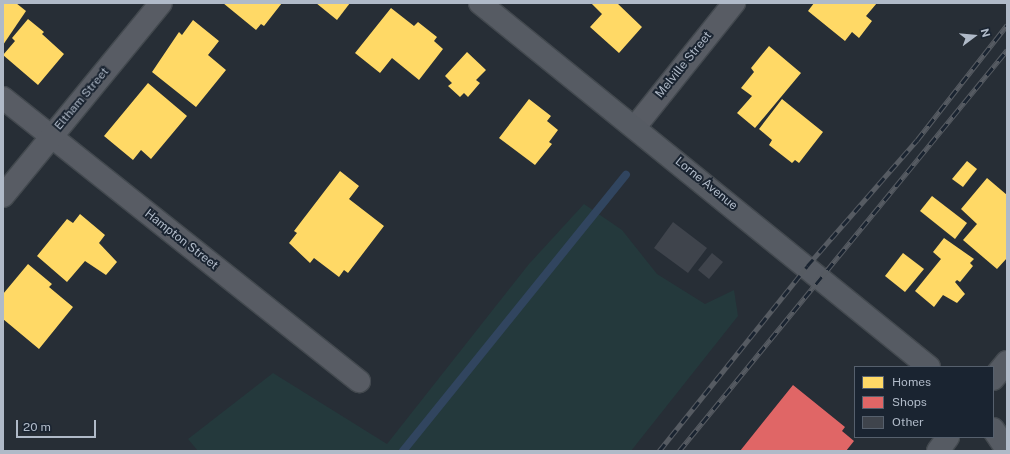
<!DOCTYPE html>
<style>
body{margin:0}
#map{position:relative;width:1010px;height:454px;overflow:hidden;background:#272e36;font-family:"Public Sans",sans-serif}
div>[style]{position:absolute}
[style*='--x']{left:calc(var(--x)*1px);top:calc(var(--y)*1px);width:calc(var(--w)*1px);rotate:calc(var(--a)*1deg)}
.green>*{inset:0;background:#24393c}
.homes>*{inset:0;background:#ffd966}
.shops>*{inset:0;background:#e06666}
.stream>*{height:8px;margin:-4px;padding:0 4px;transform-origin:4px;border-radius:4px;background:#31455f}
.building>*{inset:0;background:#3f444c}
.roads{filter:drop-shadow(1px 0 #43494f) drop-shadow(-1px 0 #43494f) drop-shadow(0 1px #43494f) drop-shadow(0 -1px #43494f)}
.street>*{height:22px;margin:-11px;padding:0 11px;transform-origin:11px;border-radius:11px;background:#585c64}
.secondary>*{height:22px;margin:-11px;padding:0 11px;transform-origin:11px;border-radius:11px;background:#565b63}
.rail>*{height:4.5px;margin-top:-2.25px;transform-origin:0;background:repeating-linear-gradient(90deg,#1a2431 0 9px,#565b62 0 18px);box-sizing:border-box;border-block:1px solid #565b62}
span{translate:-50% -50%;white-space:nowrap;text-align:center;line-height:1.15;-webkit-text-stroke:4px #1a2431;paint-order:stroke}
.street-label{font-size:12px;color:#b0bac8}
.frame{position:absolute;inset:0;border:4px solid #b0bac8;pointer-events:none}
.legend{position:absolute;left:854px;top:366px;width:140px;height:72px;box-sizing:border-box;background:#1a2431;border:1px solid #56606d;margin:0;padding:5px 7px;list-style:none;font-size:12px;color:#b0bac8}
.legend li{display:flex;align-items:center;gap:8px;height:20px}
.legend b{width:20px;border:1px solid #56606d}
.north{position:absolute;left:954px;top:16px;width:40px;height:40px;-webkit-text-stroke:3px #1a2431;paint-order:stroke;rotate:74deg;font-size:11px;font-weight:700;line-height:16px;text-align:center;color:#b0bac8}
.north::after{content:'';display:block;margin:auto;width:14px;height:18px;background:#b0bac8;clip-path:polygon(50% 0,100% 100%,50% 72%,0 100%)}
.scale{position:absolute;left:16px;top:420px;width:80px;height:18px;box-sizing:border-box;border:2px solid #b0bac8;border-top:0;padding-left:5px;font-size:12px;line-height:14px;white-space:nowrap;color:#b0bac8;-webkit-text-stroke:3px #1a2431;paint-order:stroke}
</style>
<div id="map">
<div class="green">
<i style="clip-path:polygon(584px 204px,622px 230px,657px 274px,705px 304px,734px 290px,738px 316px,631px 451px,198px 451px,188px 439px,273px 373px,387px 444px,529px 264px)"></i>
</div>
<div class="homes">
<i style="clip-path:polygon(3px 3px,16px 3px,26px 11px,3px 45px)"></i>
<i style="clip-path:polygon(223px 3px,282px 3px,264px 26px,261px 24px,256px 30px)"></i>
<i style="clip-path:polygon(316px 3px,350px 3px,337px 20px)"></i>
<i style="clip-path:polygon(591px 3px,617px 3px,642px 27px,619px 53px,590px 27px,602px 14px)"></i>
<i style="clip-path:polygon(814px 3px,877px 3px,866px 16px,872px 21px,859px 38px,852px 32px,845px 41px,808px 11px)"></i>
<i style="clip-path:polygon(391px 8px,414px 26px,418px 22px,437px 37px,434px 41px,443px 49px,419px 80px,392px 58px,380px 73px,355px 53px)"></i>
<i style="clip-path:polygon(28px 19px,44px 32px,42px 34px,64px 54px,38px 85px,3px 55px,15px 41px,12px 38px)"></i>
<i style="clip-path:polygon(193px 20px,219px 41px,208px 55px,226px 70px,196px 107px,152px 72px,179px 32px,182px 35px)"></i>
<i style="clip-path:polygon(769px 46px,801px 73px,755px 128px,737px 113px,752px 96px,741px 88px,754px 72px,751px 68px)"></i>
<i style="clip-path:polygon(467px 52px,486px 70px,476px 80px,480px 83px,468px 97px,464px 93px,460px 97px,448px 86px,452px 83px,445px 76px)"></i>
<i style="clip-path:polygon(148px 83px,187px 116px,151px 159px,141px 150px,133px 160px,104px 136px)"></i>
<i style="clip-path:polygon(529px 99px,551px 116px,547px 121px,558px 130px,549px 142px,552px 144px,535px 165px,499px 138px)"></i>
<i style="clip-path:polygon(782px 99px,823px 132px,799px 163px,795px 160px,792px 163px,769px 145px,772px 140px,759px 129px)"></i>
<i style="clip-path:polygon(967px 161px,977px 169px,963px 187px,952px 179px)"></i>
<i style="clip-path:polygon(340px 171px,359px 186px,349px 199px,384px 226px,348px 273px,344px 270px,339px 277px,314px 258px,310px 263px,289px 243px,297px 233px,294px 231px)"></i>
<i style="clip-path:polygon(987px 178px,1007px 195px,1007px 258px,997px 269px,963px 240px,977px 224px,961px 209px)"></i>
<i style="clip-path:polygon(932px 196px,967px 223px,955px 239px,920px 211px)"></i>
<i style="clip-path:polygon(80px 214px,105px 235px,99px 243px,117px 262px,106px 275px,85px 261px,67px 282px,37px 256px,67px 219px,73px 223px)"></i>
<i style="clip-path:polygon(944px 238px,974px 259px,970px 263px,973px 266px,960px 282px,957px 280px,955px 282px,965px 294px,957px 303px,943px 295px,934px 307px,915px 291px,941px 259px,933px 252px)"></i>
<i style="clip-path:polygon(903px 253px,924px 269px,905px 292px,885px 276px)"></i>
<i style="clip-path:polygon(28px 264px,52px 284px,49px 287px,73px 307px,39px 349px,3px 319px,3px 294px)"></i>
</div>
<div class="shops">
<i style="clip-path:polygon(793px 385px,845px 427px,842px 431px,854px 441px,846px 451px,740px 451px)"></i>
</div>
<div class="stream">
<i style="--x:403;--y:451;--w:355;--a:-51.1"></i>
</div>
<div class="building">
<i style="clip-path:polygon(673px 222px,707px 248px,688px 273px,654px 248px)"></i>
<i style="clip-path:polygon(712px 253px,723px 262px,709px 279px,698px 270px)"></i>
</div>
<div class="roads">
<div class="street">
<i style="--x:3;--y:98;--w:455;--a:38.5"></i>
<i style="--x:635;--y:127;--w:159;--a:-51.4"></i>
<i style="--x:3;--y:196;--w:249;--a:-50.7"></i>
</div>
<div class="secondary">
<i style="--x:480;--y:3;--w:578;--a:39.03"></i>
<i style="--x:993;--y:379;--w:22;--a:-51"></i>
<i style="--x:993;--y:429;--w:25;--a:56"></i>
<i style="--x:938;--y:451;--w:17;--a:-54"></i>
</div>
</div>
<div class="rail">
<i style="--x:659;--y:451;--w:237;--a:-51.3"></i>
<i style="--x:807;--y:266;--w:167;--a:-48.9"></i>
<i style="--x:917;--y:140;--w:146;--a:-52"></i>
<i style="--x:679;--y:451;--w:518;--a:-50.72"></i>
</div>
<div class="street-label">
<span style="left:684px;top:65px;rotate:-51deg">Melville Street</span>
<span style="left:82px;top:99px;rotate:-50deg">Eltham Street</span>
<span style="left:706px;top:184px;rotate:39deg">Lorne Avenue</span>
<span style="left:181px;top:240px;rotate:38deg">Hampton Street</span>
</div>
<div class="frame"></div>
<ul class="legend">
<li><b style="height:11px;background:#ffd966"></b>Homes</li>
<li><b style="height:11px;background:#e06666"></b>Shops</li>
<li><b style="height:11px;background:#3f444c"></b>Other</li>
</ul>
<div class="north">N</div>
<div class="scale">20 m</div>
</div>
